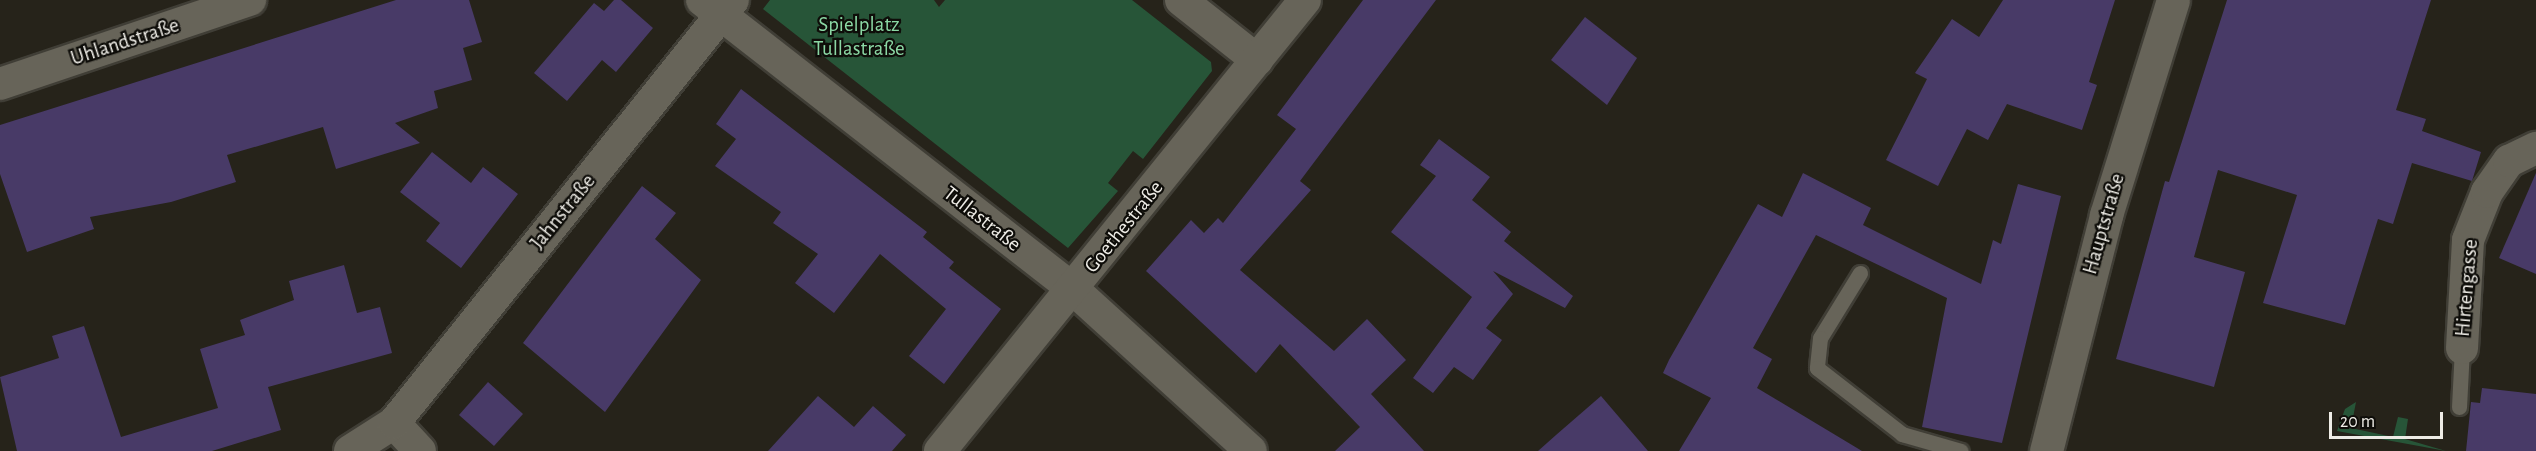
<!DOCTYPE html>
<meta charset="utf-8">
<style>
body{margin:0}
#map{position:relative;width:2536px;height:451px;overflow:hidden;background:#26231a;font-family:"Alegreya Sans",sans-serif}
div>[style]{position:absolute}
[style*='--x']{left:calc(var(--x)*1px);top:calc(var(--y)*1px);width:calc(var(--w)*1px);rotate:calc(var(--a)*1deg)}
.green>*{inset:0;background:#275538}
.building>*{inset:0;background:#483a67}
.roads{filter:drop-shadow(2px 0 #403e36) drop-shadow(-2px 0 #403e36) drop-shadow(0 2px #403e36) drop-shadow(0 -2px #403e36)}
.service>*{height:15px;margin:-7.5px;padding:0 7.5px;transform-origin:7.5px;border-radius:7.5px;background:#676459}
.minor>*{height:32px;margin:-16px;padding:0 16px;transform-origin:16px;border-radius:16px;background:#676459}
.tertiary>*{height:33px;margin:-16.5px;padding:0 16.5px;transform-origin:16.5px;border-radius:16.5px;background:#676459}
span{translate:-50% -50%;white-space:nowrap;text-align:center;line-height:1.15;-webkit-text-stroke:4.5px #0e0d09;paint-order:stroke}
.park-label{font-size:21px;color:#8bd8a4}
.street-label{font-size:21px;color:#eeece6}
.scale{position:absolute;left:2329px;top:412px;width:114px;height:27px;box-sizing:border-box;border:3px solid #eeece6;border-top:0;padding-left:8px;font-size:18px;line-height:21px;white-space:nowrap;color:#eeece6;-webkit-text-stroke:4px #0e0d09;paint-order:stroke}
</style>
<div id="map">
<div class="green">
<i style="clip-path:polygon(770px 0,934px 0,939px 7px,945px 0,1132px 0,1211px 62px,1212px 71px,1143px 159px,1133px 151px,1108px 183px,1118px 191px,1068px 248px,763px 9px)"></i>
<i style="clip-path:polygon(2356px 402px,2351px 428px,2393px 437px,2398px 417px,2408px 419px,2405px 439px,2446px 451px,2337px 431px,2345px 409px)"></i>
</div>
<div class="building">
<i style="clip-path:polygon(396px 0,469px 0,482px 42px,463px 48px,472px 80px,434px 91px,438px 108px,395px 123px,420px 143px,336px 169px,323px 127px,227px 155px,236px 182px,171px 202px,90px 217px,94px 229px,27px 252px,0 174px,0 125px)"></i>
<i style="clip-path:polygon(614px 0,621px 0,653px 28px,616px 72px,602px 60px,567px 101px,534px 73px,594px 3px,604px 11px)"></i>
<i style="clip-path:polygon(1363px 0,1436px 0,1300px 181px,1311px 190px,1240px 270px,1334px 351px,1367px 319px,1406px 360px,1371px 394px,1424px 451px,1335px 451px,1360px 427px,1280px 344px,1256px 373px,1146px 271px,1191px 220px,1204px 233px,1218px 218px,1223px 223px,1296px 129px,1277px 115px)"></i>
<i style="clip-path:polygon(2003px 0,2115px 0,2089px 82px,2097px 85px,2082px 130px,2007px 104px,1988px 140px,1967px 129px,1938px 186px,1886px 160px,1927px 79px,1915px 73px,1952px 19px,1979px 37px)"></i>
<i style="clip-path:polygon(2227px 0,2431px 0,2396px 110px,2426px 119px,2422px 131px,2481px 152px,2472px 181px,2412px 163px,2393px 224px,2378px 219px,2345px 325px,2263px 303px,2297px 195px,2218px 170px,2194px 257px,2245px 272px,2214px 387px,2116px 359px,2165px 181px,2169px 182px)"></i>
<i style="clip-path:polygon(1585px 17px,1637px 58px,1607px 105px,1551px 60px)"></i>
<i style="clip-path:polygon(741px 89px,927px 232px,923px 237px,954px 262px,949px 268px,1001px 309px,944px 384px,909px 356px,946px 309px,880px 254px,834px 313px,795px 283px,818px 254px,773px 223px,781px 212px,715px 166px,736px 139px,716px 124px)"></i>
<i style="clip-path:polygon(1439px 139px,1490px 177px,1472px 200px,1511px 232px,1504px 241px,1573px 296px,1565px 308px,1493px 271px,1513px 294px,1486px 328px,1502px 340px,1473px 380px,1454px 367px,1433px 393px,1413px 378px,1472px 297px,1391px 232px,1436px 176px,1420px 165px)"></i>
<i style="clip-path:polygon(432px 152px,471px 183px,483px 167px,518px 194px,461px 268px,426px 241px,440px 223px,400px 192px)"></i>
<i style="clip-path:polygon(1803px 173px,1871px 208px,1863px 225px,1981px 284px,1993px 240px,2001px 244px,2018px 184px,2061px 196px,2002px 443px,1922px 427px,1947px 298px,1816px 235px,1753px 348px,1772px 359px,1757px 388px,1862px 451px,1679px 451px,1711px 398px,1663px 373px,1669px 360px,1758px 204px,1782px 217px)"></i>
<i style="clip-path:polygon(2536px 173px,2536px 274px,2499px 258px)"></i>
<i style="clip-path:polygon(642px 186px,676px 213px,655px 239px,701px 280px,605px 412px,523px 343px)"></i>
<i style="clip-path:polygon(344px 265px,357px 313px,380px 307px,392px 353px,268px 387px,281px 430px,212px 451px,17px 451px,0 377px,59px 358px,52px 336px,84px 326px,121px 437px,218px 408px,200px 349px,245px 335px,240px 320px,294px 300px,289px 281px)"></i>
<i style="clip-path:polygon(488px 382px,523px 414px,494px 446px,459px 415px)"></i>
<i style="clip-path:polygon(2482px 388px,2536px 394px,2536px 451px,2466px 451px,2471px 402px,2480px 403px)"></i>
<i style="clip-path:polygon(818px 396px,854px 427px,873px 406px,906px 435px,892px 451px,768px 451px)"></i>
<i style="clip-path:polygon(1601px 396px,1648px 451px,1538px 451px,1556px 435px)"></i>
</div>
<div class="roads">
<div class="service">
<i style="--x:1860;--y:273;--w:76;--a:121.6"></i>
<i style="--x:1820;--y:338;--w:30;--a:96"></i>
<i style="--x:1817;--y:368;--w:108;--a:37.8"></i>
<i style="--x:1902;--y:434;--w:61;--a:16.1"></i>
<i style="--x:2459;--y:407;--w:59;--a:-87.1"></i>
</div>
<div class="minor">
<i style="--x:702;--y:0;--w:472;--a:37.9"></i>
<i style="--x:1074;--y:290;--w:239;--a:42.3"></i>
<i style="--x:1181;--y:0;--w:97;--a:38.3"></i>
<i style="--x:0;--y:84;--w:264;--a:-18.6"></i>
<i style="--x:2462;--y:348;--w:108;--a:-86.8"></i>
<i style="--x:2468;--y:240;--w:52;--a:-68.4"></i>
<i style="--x:2487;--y:192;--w:38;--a:-55"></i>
<i style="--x:2509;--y:161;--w:30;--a:-26"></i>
<i style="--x:394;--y:423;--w:38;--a:47"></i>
<i style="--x:350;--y:451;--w:52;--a:-32.5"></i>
<i style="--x:394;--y:423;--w:542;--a:-51.29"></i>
<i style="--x:940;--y:451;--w:580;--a:-51.02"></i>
</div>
<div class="tertiary">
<i style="--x:2046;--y:451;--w:244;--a:-75.7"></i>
<i style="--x:2106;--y:215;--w:225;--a:-72.7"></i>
</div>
</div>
<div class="park-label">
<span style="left:859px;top:37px">Spielplatz<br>Tullastraße</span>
</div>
<div class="street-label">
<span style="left:125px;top:42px;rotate:-18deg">Uhlandstraße</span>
<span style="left:563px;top:212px;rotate:-51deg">Jahnstraße</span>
<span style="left:982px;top:219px;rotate:38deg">Tullastraße</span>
<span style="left:2104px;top:224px;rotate:-74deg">Hauptstraße</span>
<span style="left:1124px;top:227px;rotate:-51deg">Goethestraße</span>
<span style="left:2467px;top:288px;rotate:-85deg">Hirtengasse</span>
</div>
<div class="scale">20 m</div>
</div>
